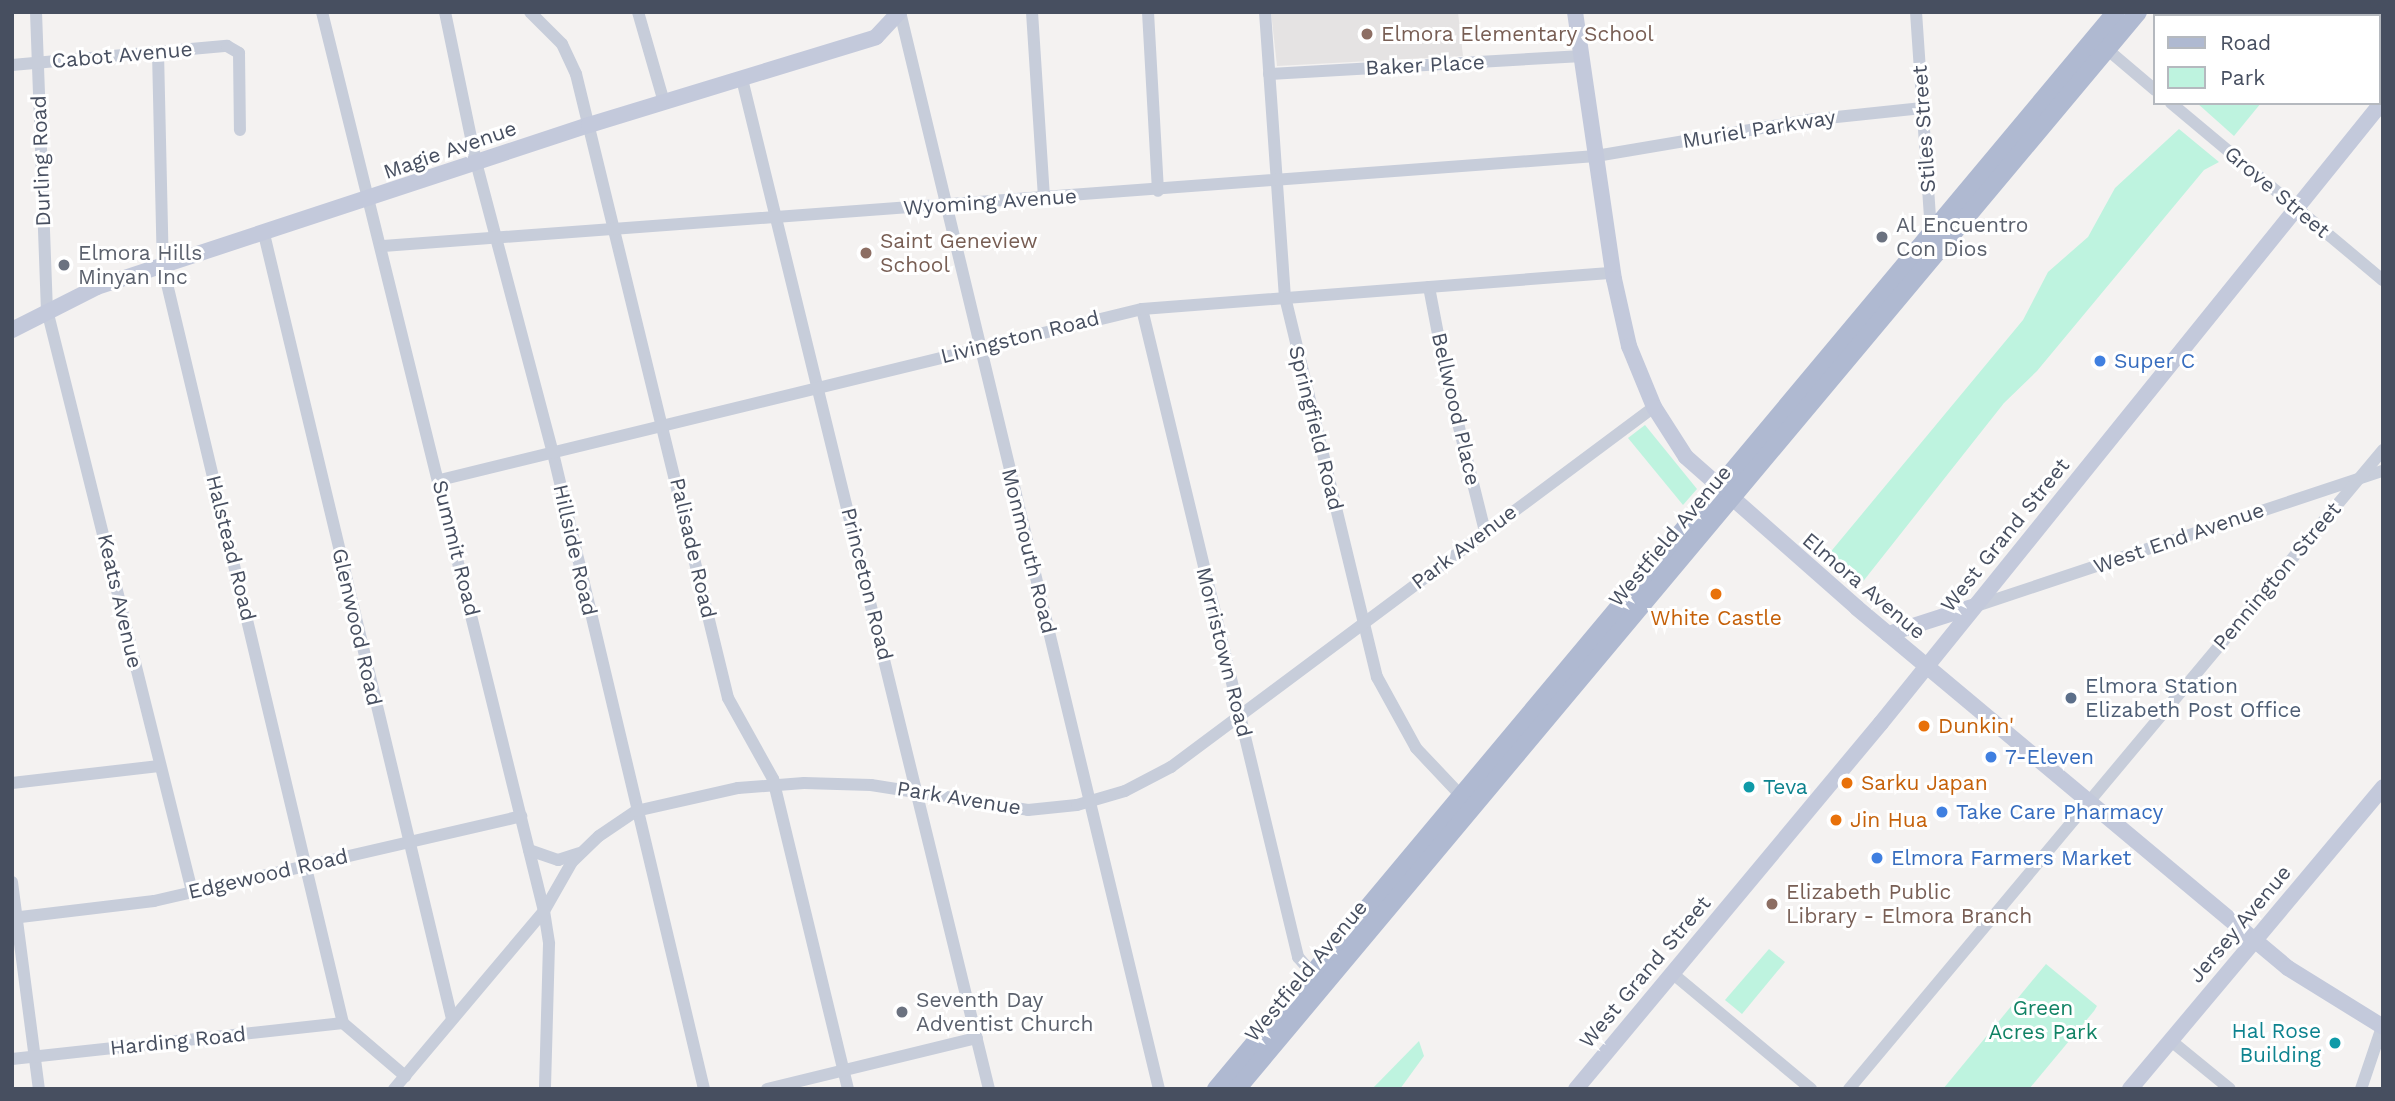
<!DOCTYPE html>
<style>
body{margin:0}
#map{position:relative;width:2395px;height:1101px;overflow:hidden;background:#f4f2f1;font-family:"Work Sans",sans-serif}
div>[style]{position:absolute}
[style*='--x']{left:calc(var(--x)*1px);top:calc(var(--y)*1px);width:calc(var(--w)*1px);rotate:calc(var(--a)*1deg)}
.education>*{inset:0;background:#e5e3e3}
.green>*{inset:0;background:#bef3df}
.street>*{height:12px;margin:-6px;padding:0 6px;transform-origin:6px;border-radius:6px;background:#c7cdda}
.secondary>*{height:16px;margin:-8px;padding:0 8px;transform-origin:8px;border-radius:8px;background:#c3c9db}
.primary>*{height:18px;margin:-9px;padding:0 9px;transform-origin:9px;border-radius:9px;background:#afb9d1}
.dots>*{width:19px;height:19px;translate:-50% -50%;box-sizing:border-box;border:4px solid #fff;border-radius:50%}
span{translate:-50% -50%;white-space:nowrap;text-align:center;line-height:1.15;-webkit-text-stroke:6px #fff;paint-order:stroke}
.education-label{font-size:21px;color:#785e54}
.left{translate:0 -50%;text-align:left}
.street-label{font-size:21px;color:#474f60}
.worship-label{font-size:21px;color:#5b616d}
.shop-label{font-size:21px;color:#366cbe}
.food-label{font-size:21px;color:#c56008}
.service-label{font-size:21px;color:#4e5e75}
.culture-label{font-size:21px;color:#0d838f}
.right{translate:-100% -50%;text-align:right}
.park-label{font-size:21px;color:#118365}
.frame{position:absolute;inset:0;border:14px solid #474f60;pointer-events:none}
.legend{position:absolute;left:2153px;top:14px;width:228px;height:91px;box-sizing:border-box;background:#fff;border:2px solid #b5b9bf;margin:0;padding:9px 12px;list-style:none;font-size:21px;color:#474f60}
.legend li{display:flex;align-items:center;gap:14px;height:35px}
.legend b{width:35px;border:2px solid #b5b9bf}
</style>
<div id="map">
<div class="education">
<i style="clip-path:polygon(1271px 12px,1458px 12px,1463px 56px,1277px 66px)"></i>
</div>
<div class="green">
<i style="clip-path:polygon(2197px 103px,2261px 103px,2234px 136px)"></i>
<i style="clip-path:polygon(2179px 129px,2219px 162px,2204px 170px,2037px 371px,2004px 403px,1861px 584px,1828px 555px,2023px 320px,2048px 272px,2088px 237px,2115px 188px)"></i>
<i style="clip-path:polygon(1645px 425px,1697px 489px,1683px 505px,1628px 438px)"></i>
<i style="clip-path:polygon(1769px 949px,1785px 962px,1742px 1014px,1725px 1000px)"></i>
<i style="clip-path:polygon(2046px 964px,2097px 1006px,2094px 1011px,2029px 1089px,1943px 1089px)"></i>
<i style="clip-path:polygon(1419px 1041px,1424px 1056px,1400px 1089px,1372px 1089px)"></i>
</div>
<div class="street">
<i style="--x:36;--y:12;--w:298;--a:87.9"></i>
<i style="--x:47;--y:310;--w:599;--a:75.99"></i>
<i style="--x:322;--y:12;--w:926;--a:76.13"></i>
<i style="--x:544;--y:911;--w:33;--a:81"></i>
<i style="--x:549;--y:944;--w:145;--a:91.6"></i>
<i style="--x:445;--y:12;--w:153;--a:78.3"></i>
<i style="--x:476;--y:162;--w:301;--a:75.2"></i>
<i style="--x:553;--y:453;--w:654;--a:76.64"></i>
<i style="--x:530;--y:12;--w:45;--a:45"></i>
<i style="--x:562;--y:44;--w:33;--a:65"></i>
<i style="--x:576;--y:74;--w:642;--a:76.31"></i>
<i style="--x:728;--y:698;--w:93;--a:60.9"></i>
<i style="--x:773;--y:779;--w:319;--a:76.4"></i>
<i style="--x:638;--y:12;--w:94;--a:73.9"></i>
<i style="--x:900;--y:12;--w:1108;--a:76.48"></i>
<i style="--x:1032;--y:12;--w:186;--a:86.3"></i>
<i style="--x:1148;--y:12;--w:179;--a:86.8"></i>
<i style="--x:1265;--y:12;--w:286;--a:86"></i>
<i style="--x:1285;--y:297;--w:391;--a:76.4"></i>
<i style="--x:1377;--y:677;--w:81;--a:61.2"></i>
<i style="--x:1416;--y:748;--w:71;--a:46.7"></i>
<i style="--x:1916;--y:12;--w:204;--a:86.1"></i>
<i style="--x:1930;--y:216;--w:19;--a:58"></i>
<i style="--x:2102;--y:45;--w:70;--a:40.3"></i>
<i style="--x:158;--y:52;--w:215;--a:88.7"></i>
<i style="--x:163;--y:267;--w:777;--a:76.61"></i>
<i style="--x:343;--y:1023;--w:82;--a:40.5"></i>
<i style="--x:12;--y:65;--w:216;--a:-5.1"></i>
<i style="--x:227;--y:46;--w:14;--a:30"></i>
<i style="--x:239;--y:53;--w:77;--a:89.3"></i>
<i style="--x:1269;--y:74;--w:314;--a:-3.3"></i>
<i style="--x:742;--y:79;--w:1040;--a:76.26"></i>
<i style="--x:2171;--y:103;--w:276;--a:39.9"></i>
<i style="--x:264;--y:234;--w:807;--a:76.53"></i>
<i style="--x:383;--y:246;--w:1216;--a:-4.24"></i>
<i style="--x:1596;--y:156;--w:215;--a:-9.6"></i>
<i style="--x:1808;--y:120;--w:115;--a:-6"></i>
<i style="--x:1429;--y:287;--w:86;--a:79.2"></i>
<i style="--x:1445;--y:371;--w:165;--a:76"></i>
<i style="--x:1142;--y:309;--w:667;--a:76.46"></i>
<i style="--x:1298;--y:957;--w:28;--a:49"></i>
<i style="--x:440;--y:480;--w:723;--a:-13.69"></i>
<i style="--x:1142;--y:309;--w:472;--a:-4.4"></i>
<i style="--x:1976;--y:606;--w:429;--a:-18.4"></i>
<i style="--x:12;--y:783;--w:148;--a:-6.6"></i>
<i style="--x:529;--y:850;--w:31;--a:19"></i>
<i style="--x:558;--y:860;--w:22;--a:-18"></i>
<i style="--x:12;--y:882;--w:209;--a:82.6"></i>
<i style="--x:12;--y:918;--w:143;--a:-6.8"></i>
<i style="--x:154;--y:901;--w:377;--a:-13"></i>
<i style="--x:1672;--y:973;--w:181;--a:39.8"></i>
<i style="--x:2170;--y:1040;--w:77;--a:39.2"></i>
<i style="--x:12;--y:1059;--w:333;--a:-6.2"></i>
<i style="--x:394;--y:1089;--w:233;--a:-49.9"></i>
<i style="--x:544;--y:911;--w:56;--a:-60.3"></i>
<i style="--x:572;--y:862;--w:37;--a:-44"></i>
<i style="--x:599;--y:836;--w:45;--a:-34"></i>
<i style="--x:636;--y:811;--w:105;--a:-12.7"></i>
<i style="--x:738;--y:788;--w:66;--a:-4.3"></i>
<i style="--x:804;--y:783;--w:67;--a:1.7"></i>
<i style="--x:871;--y:785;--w:159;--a:9"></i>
<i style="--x:1028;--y:810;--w:49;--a:-5.8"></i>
<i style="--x:1077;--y:805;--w:50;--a:-16.3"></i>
<i style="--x:1125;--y:791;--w:52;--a:-27.6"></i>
<i style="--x:1171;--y:767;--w:602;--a:-36.7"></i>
<i style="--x:767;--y:1089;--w:216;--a:-13.7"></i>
<i style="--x:1849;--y:1089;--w:833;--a:-50.12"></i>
<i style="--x:2361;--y:1089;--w:65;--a:-71.3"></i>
</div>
<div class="secondary">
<i style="--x:1575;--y:12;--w:270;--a:81.7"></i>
<i style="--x:1614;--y:279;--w:69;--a:77.4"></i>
<i style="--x:1629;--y:346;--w:66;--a:67.7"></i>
<i style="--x:1654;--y:407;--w:59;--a:57.4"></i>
<i style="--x:1686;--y:457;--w:228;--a:41.4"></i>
<i style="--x:1857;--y:608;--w:562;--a:39.87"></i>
<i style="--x:2288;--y:968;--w:112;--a:31.8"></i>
<i style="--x:12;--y:330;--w:95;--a:-26.8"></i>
<i style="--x:97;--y:287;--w:518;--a:-18.23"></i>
<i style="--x:589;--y:125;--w:300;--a:-17"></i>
<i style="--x:876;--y:37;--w:34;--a:-47"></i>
<i style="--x:1888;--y:634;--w:91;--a:-17.8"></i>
<i style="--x:1576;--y:1089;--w:476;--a:-50.2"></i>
<i style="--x:1881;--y:723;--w:799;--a:-51.09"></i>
<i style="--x:2130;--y:1089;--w:394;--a:-50"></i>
</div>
<div class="primary">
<i style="--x:1216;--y:1089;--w:1404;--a:-50.12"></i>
<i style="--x:1237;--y:1089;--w:1404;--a:-50.08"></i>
</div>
<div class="dots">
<i style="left:1367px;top:34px;background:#8d6e63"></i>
<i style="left:1882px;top:237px;background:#6b7280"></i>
<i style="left:866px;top:253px;background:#8d6e63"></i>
<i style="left:64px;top:265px;background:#6b7280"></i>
<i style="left:2100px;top:361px;background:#3f7fe0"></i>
<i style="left:1716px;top:594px;background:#e8710a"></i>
<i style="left:2071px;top:698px;background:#5c6f8a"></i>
<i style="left:1924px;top:726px;background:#e8710a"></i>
<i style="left:1991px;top:757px;background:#3f7fe0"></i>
<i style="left:1847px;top:783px;background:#e8710a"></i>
<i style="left:1749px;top:787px;background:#0f9aa8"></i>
<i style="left:1942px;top:812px;background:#3f7fe0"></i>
<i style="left:1836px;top:820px;background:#e8710a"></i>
<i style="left:1877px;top:858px;background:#3f7fe0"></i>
<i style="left:1772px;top:904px;background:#8d6e63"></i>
<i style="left:902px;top:1012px;background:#6b7280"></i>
<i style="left:2335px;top:1043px;background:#0f9aa8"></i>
</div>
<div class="education-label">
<span class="left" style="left:1381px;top:34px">Elmora Elementary School</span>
<span class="left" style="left:880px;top:253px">Saint Geneview<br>School</span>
<span class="left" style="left:1786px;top:904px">Elizabeth Public<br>Library - Elmora Branch</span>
</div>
<div class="street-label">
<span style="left:122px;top:55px;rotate:-5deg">Cabot Avenue</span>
<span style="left:1425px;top:65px;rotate:-3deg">Baker Place</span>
<span style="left:1759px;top:129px;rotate:-9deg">Muriel Parkway</span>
<span style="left:1924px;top:129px;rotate:-94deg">Stiles Street</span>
<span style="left:450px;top:150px;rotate:-19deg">Magie Avenue</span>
<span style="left:41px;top:161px;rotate:-92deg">Durling Road</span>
<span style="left:2277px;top:192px;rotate:40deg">Grove Street</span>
<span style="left:990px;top:202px;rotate:-4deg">Wyoming Avenue</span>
<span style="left:1020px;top:337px;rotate:-14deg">Livingston Road</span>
<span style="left:1456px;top:409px;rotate:77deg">Bellwood Place</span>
<span style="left:1316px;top:428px;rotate:76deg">Springfield Road</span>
<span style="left:2005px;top:535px;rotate:-51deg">West Grand Street</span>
<span style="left:1670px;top:536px;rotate:-50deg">Westfield Avenue</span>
<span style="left:2179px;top:538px;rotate:-19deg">West End Avenue</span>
<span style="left:1464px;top:547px;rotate:-37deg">Park Avenue</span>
<span style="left:231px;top:548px;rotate:76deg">Halstead Road</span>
<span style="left:456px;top:548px;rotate:76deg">Summit Road</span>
<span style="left:693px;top:548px;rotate:77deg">Palisade Road</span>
<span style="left:575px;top:550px;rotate:77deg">Hillside Road</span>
<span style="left:1029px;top:551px;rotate:76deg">Monmouth Road</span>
<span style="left:2277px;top:576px;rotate:-50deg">Pennington Street</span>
<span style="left:867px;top:584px;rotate:76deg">Princeton Road</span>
<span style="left:1864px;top:586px;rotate:40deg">Elmora Avenue</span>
<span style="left:120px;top:601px;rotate:77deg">Keats Avenue</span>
<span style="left:357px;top:627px;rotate:77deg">Glenwood Road</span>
<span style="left:1224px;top:652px;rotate:76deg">Morristown Road</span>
<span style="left:959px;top:798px;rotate:9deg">Park Avenue</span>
<span style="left:268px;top:874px;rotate:-13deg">Edgewood Road</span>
<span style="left:2240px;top:924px;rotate:-50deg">Jersey Avenue</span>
<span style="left:1306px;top:971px;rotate:-50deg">Westfield Avenue</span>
<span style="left:1645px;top:972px;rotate:-50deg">West Grand Street</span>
<span style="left:178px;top:1041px;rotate:-6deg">Harding Road</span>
</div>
<div class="worship-label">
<span class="left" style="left:1896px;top:237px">Al Encuentro<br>Con Dios</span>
<span class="left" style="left:78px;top:265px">Elmora Hills<br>Minyan Inc</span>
<span class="left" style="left:916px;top:1012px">Seventh Day<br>Adventist Church</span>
</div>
<div class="shop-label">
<span class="left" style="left:2114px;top:361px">Super C</span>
<span class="left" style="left:2005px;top:757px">7-Eleven</span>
<span class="left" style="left:1956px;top:812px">Take Care Pharmacy</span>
<span class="left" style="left:1891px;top:858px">Elmora Farmers Market</span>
</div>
<div class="food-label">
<span style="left:1716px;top:618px">White Castle</span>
<span class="left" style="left:1938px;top:726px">Dunkin'</span>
<span class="left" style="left:1861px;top:783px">Sarku Japan</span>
<span class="left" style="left:1850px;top:820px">Jin Hua</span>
</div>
<div class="service-label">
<span class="left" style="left:2085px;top:698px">Elmora Station<br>Elizabeth Post Office</span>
</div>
<div class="culture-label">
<span class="left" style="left:1763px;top:787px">Teva</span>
<span class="right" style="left:2321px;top:1043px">Hal Rose<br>Building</span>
</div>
<div class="park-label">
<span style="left:2043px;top:1020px">Green<br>Acres Park</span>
</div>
<div class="frame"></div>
<ul class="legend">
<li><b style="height:9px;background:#afb9d1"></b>Road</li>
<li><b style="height:19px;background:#bef3df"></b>Park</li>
</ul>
</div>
